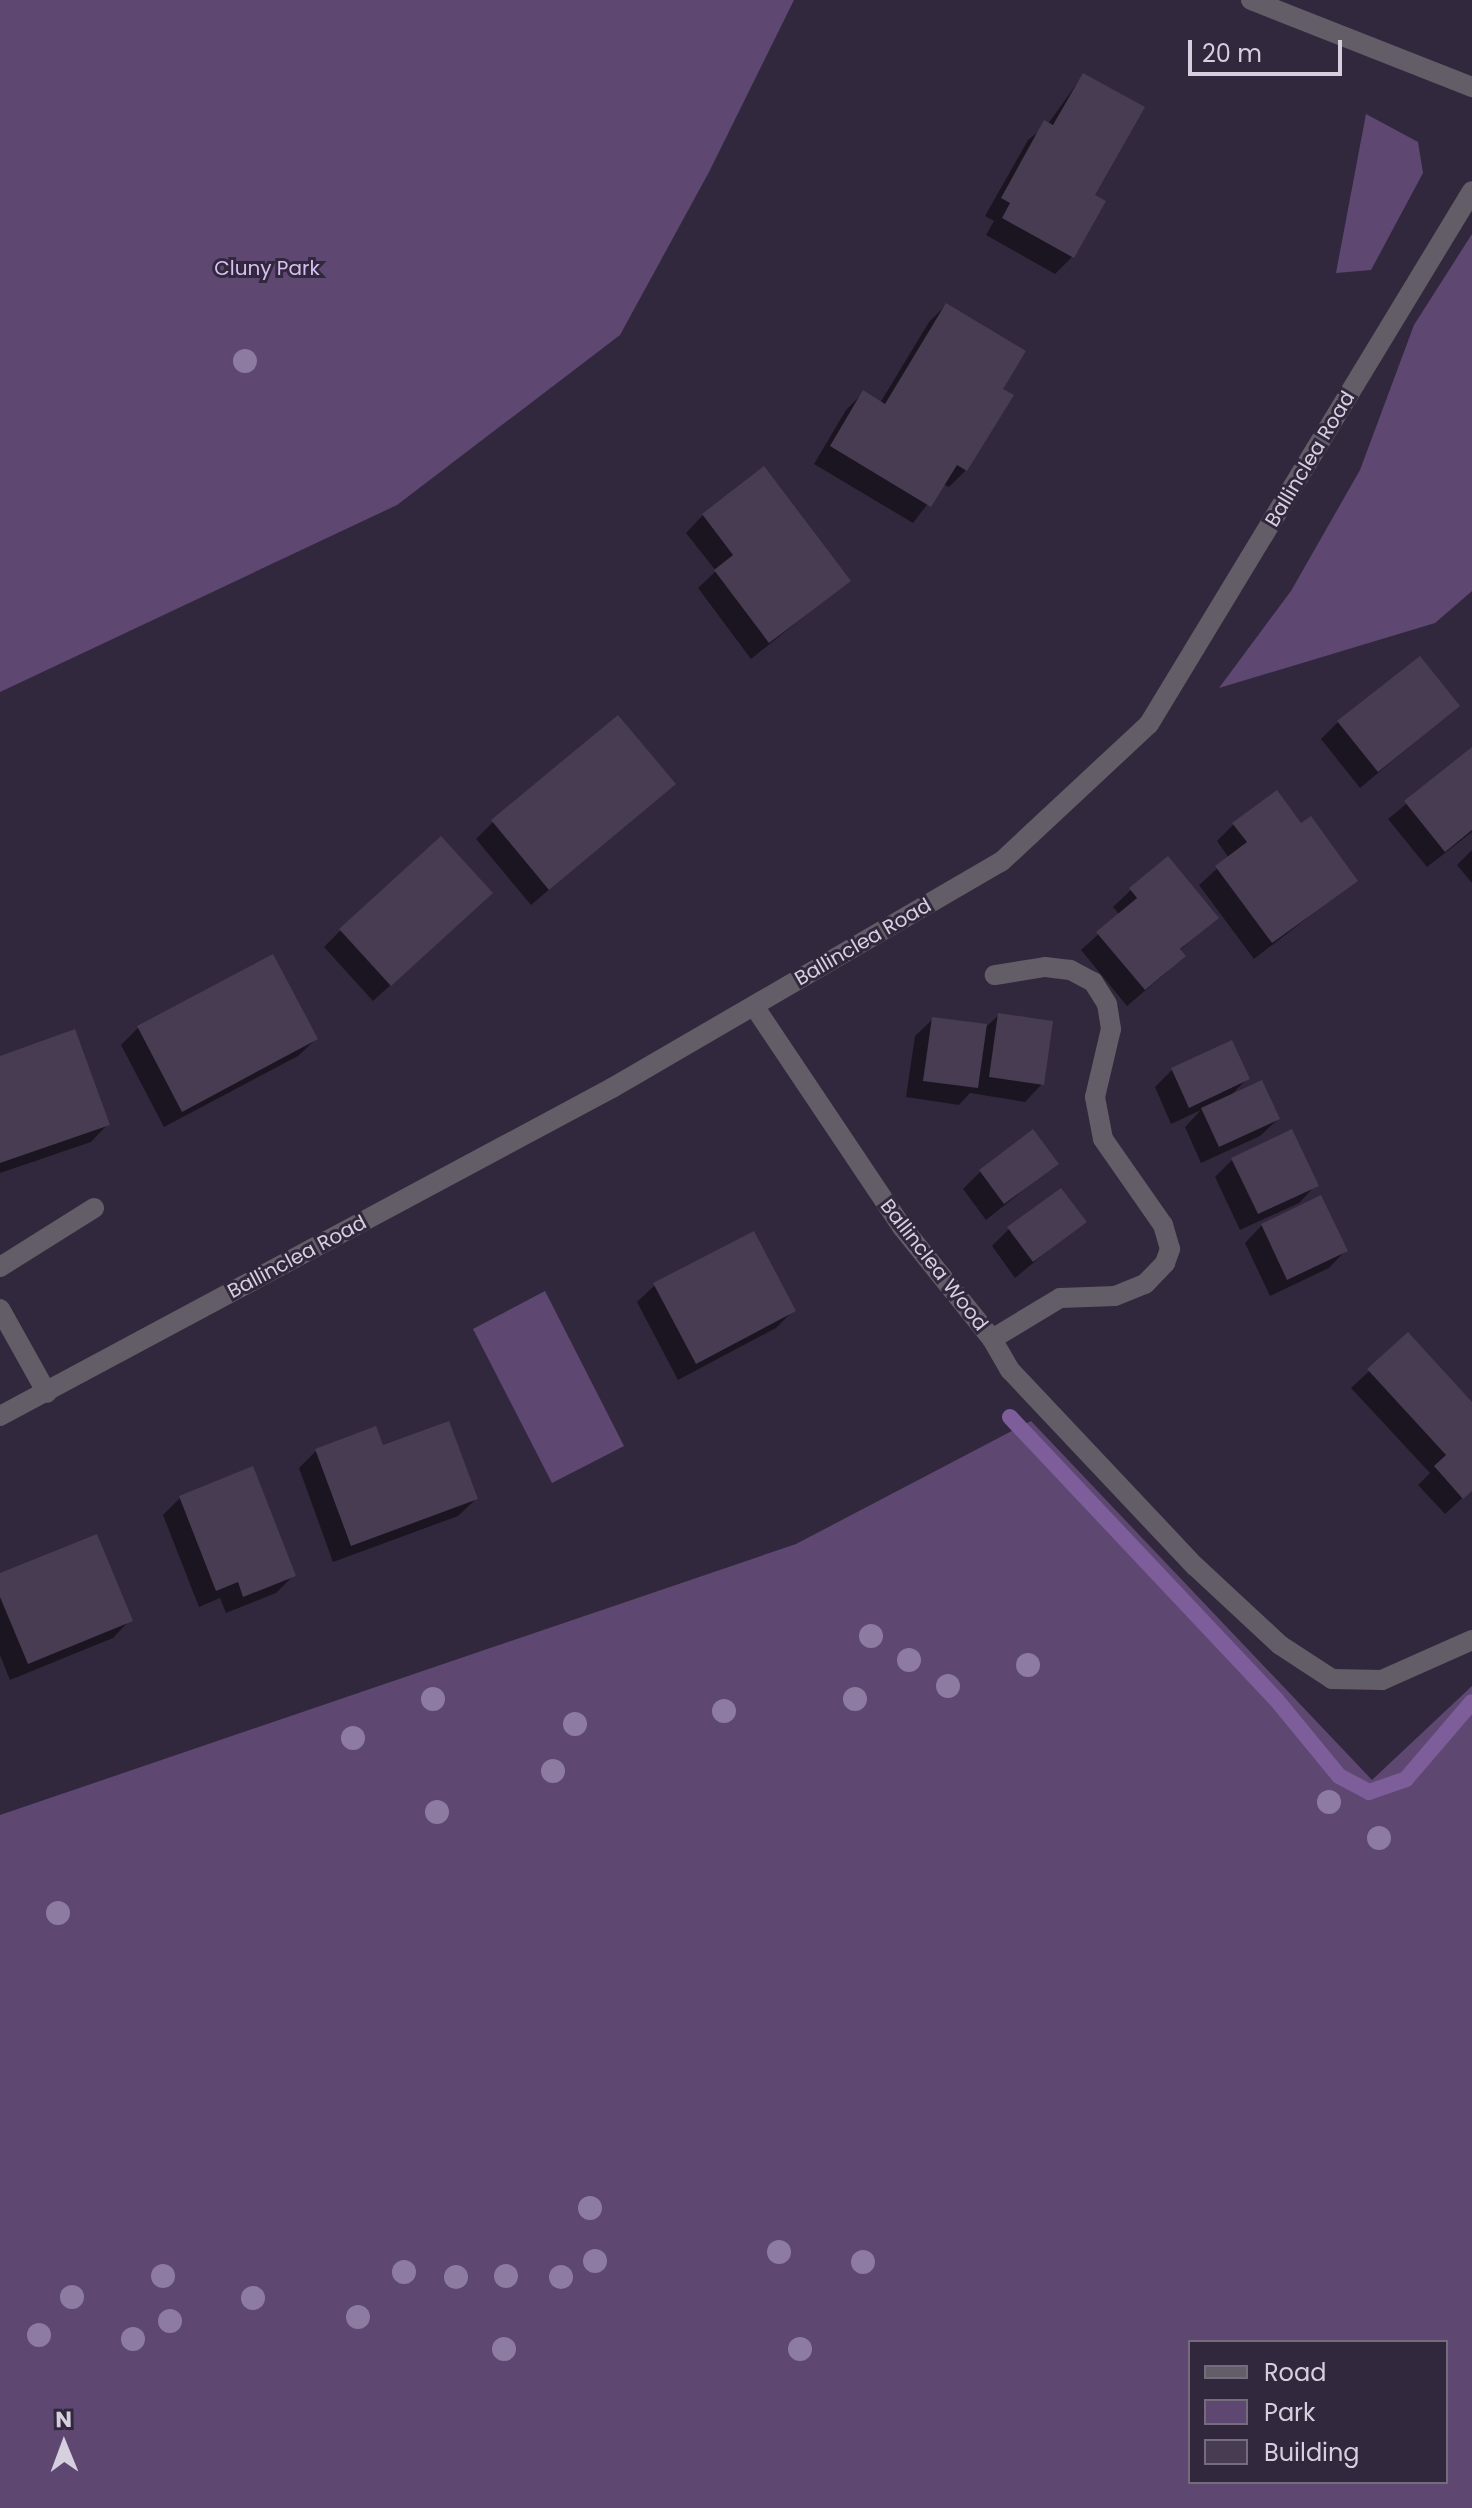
<!DOCTYPE html>
<style>
body{margin:0}
#map{position:relative;width:1472px;height:2508px;overflow:hidden;background:#32283d;font-family:Poppins,sans-serif}
div>[style]{position:absolute}
[style*='--x']{left:calc(var(--x)*1px);top:calc(var(--y)*1px);width:calc(var(--w)*1px);rotate:calc(var(--a)*1deg)}
.green>*{inset:0;background:#5e4872}
.shadow>*{inset:0;background:#0007}
.stream>*{height:16px;margin:-8px;padding:0 8px;transform-origin:8px;border-radius:8px;background:#7d5e9a}
.building>*{inset:0;background:#473c52}
.minor>*{height:20px;margin:-10px;padding:0 10px;transform-origin:10px;border-radius:10px;background:#625d67}
.trees>*{width:24px;height:24px;margin:-12px;border-radius:50%;background:#8d7ba1}
span{translate:-50% -50%;white-space:nowrap;text-align:center;line-height:1.15;-webkit-text-stroke:6px #32283d;paint-order:stroke}
.park-label{font-size:20px;color:#d8bff3}
.street-label{font-size:20px;color:#d6cfdd}
.legend{position:absolute;left:1188px;top:2340px;width:260px;height:144px;box-sizing:border-box;background:#32283d;border:2px solid #746b7d;margin:0;padding:10px 14px;list-style:none;font-size:24px;color:#d6cfdd}
.legend li{display:flex;align-items:center;gap:16px;height:40px}
.legend b{width:40px;border:2px solid #746b7d}
.north{position:absolute;left:24px;top:2404px;width:80px;height:80px;-webkit-text-stroke:6px #32283d;paint-order:stroke;rotate:359deg;font-size:22px;font-weight:700;line-height:32px;text-align:center;color:#d6cfdd}
.north::after{content:'';display:block;margin:auto;width:28px;height:36px;background:#d6cfdd;clip-path:polygon(50% 0,100% 100%,50% 72%,0 100%)}
.scale{position:absolute;left:1188px;top:40px;width:154px;height:36px;box-sizing:border-box;border:4px solid #d6cfdd;border-top:0;padding-left:10px;font-size:24px;line-height:28px;white-space:nowrap;color:#d6cfdd;-webkit-text-stroke:6px #32283d;paint-order:stroke}
</style>
<div id="map">
<div class="green">
<i style="clip-path:polygon(0 0,794px 0,709px 172px,620px 335px,397px 505px,0 692px)"></i>
<i style="clip-path:polygon(1366px 114px,1418px 142px,1423px 173px,1371px 270px,1336px 273px)"></i>
<i style="clip-path:polygon(1472px 234px,1472px 591px,1435px 623px,1219px 688px,1291px 591px,1360px 470px,1414px 325px)"></i>
<i style="clip-path:polygon(545px 1291px,624px 1446px,552px 1483px,473px 1329px)"></i>
<i style="clip-path:polygon(evenodd,1031px 1421px,1372px 1780px,1472px 1686px,1472px 2508px,0 2508px,0 1815px,796px 1544px,1031px 1421px,1190px 2342px,1446px 2342px,1446px 2482px,1190px 2482px,1190px 2342px)"></i>
</div>
<div class="shadow">
<i style="clip-path:polygon(1083px 75px,1093px 196px,1104px 202px,1072px 257px,1055px 274px,986px 235px,994px 221px,985px 216px,1028px 140px,1048px 124px)"></i>
<i style="clip-path:polygon(946px 305px,1000px 390px,966px 470px,949px 487px,943px 484px,913px 523px,814px 464px,846px 410px,863px 393px,880px 403px,929px 322px)"></i>
<i style="clip-path:polygon(703px 515px,848px 581px,751px 659px,698px 588px,716px 571px,686px 533px)"></i>
<i style="clip-path:polygon(1458px 706px,1360px 788px,1321px 739px,1338px 722px)"></i>
<i style="clip-path:polygon(1472px 750px,1472px 832px,1427px 867px,1388px 819px)"></i>
<i style="clip-path:polygon(673px 784px,531px 905px,476px 839px,493px 822px)"></i>
<i style="clip-path:polygon(1234px 824px,1301px 826px,1355px 881px,1254px 959px,1199px 885px,1229px 858px,1217px 841px)"></i>
<i style="clip-path:polygon(1472px 850px,1472px 883px,1457px 865px)"></i>
<i style="clip-path:polygon(1131px 890px,1216px 918px,1179px 951px,1183px 956px,1166px 973px,1127px 1006px,1081px 950px,1120px 915px,1113px 907px)"></i>
<i style="clip-path:polygon(473px 910px,373px 1001px,324px 947px,341px 930px)"></i>
<i style="clip-path:polygon(999px 1015px,1042px 1084px,1025px 1102px,970px 1093px,959px 1105px,906px 1097px,915px 1036px,933px 1019px,987px 1026px)"></i>
<i style="clip-path:polygon(138px 1028px,316px 1039px,298px 1056px,164px 1127px,121px 1045px)"></i>
<i style="clip-path:polygon(0 1058px,108px 1124px,91px 1142px,0 1173px)"></i>
<i style="clip-path:polygon(1172px 1070px,1247px 1079px,1230px 1096px,1278px 1119px,1260px 1136px,1201px 1163px,1185px 1127px,1201px 1110px,1171px 1124px,1155px 1087px)"></i>
<i style="clip-path:polygon(1232px 1160px,1316px 1185px,1299px 1203px,1240px 1230px,1215px 1177px)"></i>
<i style="clip-path:polygon(1056px 1164px,986px 1220px,963px 1189px,980px 1172px)"></i>
<i style="clip-path:polygon(1084px 1221px,1015px 1278px,992px 1246px,1009px 1229px)"></i>
<i style="clip-path:polygon(1262px 1225px,1346px 1250px,1329px 1268px,1270px 1296px,1245px 1243px)"></i>
<i style="clip-path:polygon(655px 1285px,793px 1311px,776px 1328px,678px 1380px,637px 1302px)"></i>
<i style="clip-path:polygon(1408px 1335px,1472px 1405px,1472px 1489px,1445px 1514px,1418px 1485px,1430px 1473px,1351px 1388px)"></i>
<i style="clip-path:polygon(382px 1448px,476px 1499px,458px 1516px,333px 1562px,299px 1468px,316px 1451px)"></i>
<i style="clip-path:polygon(180px 1498px,294px 1575px,276px 1593px,226px 1613px,220px 1598px,199px 1607px,163px 1515px)"></i>
<i style="clip-path:polygon(0 1576px,130px 1620px,113px 1638px,10px 1680px,0 1655px)"></i>
</div>
<div class="stream">
<i style="--x:1010;--y:1417;--w:386;--a:46.7"></i>
<i style="--x:1275;--y:1698;--w:101;--a:50.6"></i>
<i style="--x:1339;--y:1776;--w:34;--a:28"></i>
<i style="--x:1369;--y:1792;--w:39;--a:-19"></i>
<i style="--x:1406;--y:1779;--w:101;--a:-49.4"></i>
</div>
<div class="building">
<i style="clip-path:polygon(1083px 73px,1145px 107px,1095px 195px,1106px 201px,1074px 258px,1002px 218px,1010px 203px,1001px 198px,1044px 120px,1053px 125px)"></i>
<i style="clip-path:polygon(946px 303px,1026px 351px,1003px 389px,1014px 395px,967px 471px,957px 465px,931px 507px,830px 446px,863px 390px,885px 404px)"></i>
<i style="clip-path:polygon(764px 466px,851px 581px,769px 643px,714px 570px,733px 555px,702px 514px)"></i>
<i style="clip-path:polygon(1420px 656px,1460px 706px,1378px 772px,1337px 721px)"></i>
<i style="clip-path:polygon(618px 715px,676px 784px,549px 890px,491px 820px)"></i>
<i style="clip-path:polygon(1472px 747px,1472px 830px,1445px 852px,1404px 801px)"></i>
<i style="clip-path:polygon(1277px 790px,1301px 823px,1311px 816px,1358px 881px,1272px 943px,1215px 866px,1247px 842px,1232px 823px)"></i>
<i style="clip-path:polygon(441px 836px,493px 893px,391px 986px,339px 929px)"></i>
<i style="clip-path:polygon(1168px 856px,1219px 918px,1180px 949px,1186px 956px,1145px 990px,1096px 932px,1137px 898px,1129px 888px)"></i>
<i style="clip-path:polygon(273px 954px,318px 1039px,182px 1112px,137px 1026px)"></i>
<i style="clip-path:polygon(998px 1013px,1053px 1021px,1044px 1085px,989px 1077px)"></i>
<i style="clip-path:polygon(932px 1017px,987px 1024px,978px 1088px,923px 1081px)"></i>
<i style="clip-path:polygon(75px 1029px,110px 1125px,0 1163px,0 1056px)"></i>
<i style="clip-path:polygon(1232px 1040px,1250px 1079px,1189px 1108px,1171px 1068px)"></i>
<i style="clip-path:polygon(1262px 1080px,1280px 1119px,1219px 1147px,1201px 1108px)"></i>
<i style="clip-path:polygon(1033px 1129px,1059px 1164px,1004px 1204px,979px 1170px)"></i>
<i style="clip-path:polygon(1292px 1129px,1319px 1186px,1258px 1214px,1231px 1158px)"></i>
<i style="clip-path:polygon(1061px 1188px,1087px 1222px,1033px 1262px,1007px 1227px)"></i>
<i style="clip-path:polygon(1321px 1195px,1348px 1251px,1287px 1280px,1261px 1224px)"></i>
<i style="clip-path:polygon(754px 1231px,796px 1311px,696px 1364px,653px 1283px)"></i>
<i style="clip-path:polygon(1408px 1332px,1472px 1402px,1472px 1491px,1463px 1499px,1434px 1466px,1446px 1455px,1367px 1369px)"></i>
<i style="clip-path:polygon(449px 1421px,478px 1499px,351px 1546px,315px 1449px,376px 1426px,383px 1445px)"></i>
<i style="clip-path:polygon(253px 1466px,296px 1576px,243px 1597px,238px 1582px,216px 1591px,179px 1496px)"></i>
<i style="clip-path:polygon(97px 1534px,133px 1621px,28px 1664px,0 1597px,0 1573px)"></i>
</div>
<div class="minor">
<i style="--x:1251;--y:0;--w:238;--a:21.5"></i>
<i style="--x:754;--y:1006;--w:266;--a:56.2"></i>
<i style="--x:902;--y:1227;--w:144;--a:51.2"></i>
<i style="--x:992;--y:1339;--w:79;--a:-31.1"></i>
<i style="--x:1060;--y:1298;--w:55;--a:-2.1"></i>
<i style="--x:1115;--y:1296;--w:32;--a:-22"></i>
<i style="--x:1145;--y:1284;--w:29;--a:-46"></i>
<i style="--x:1165;--y:1263;--w:15;--a:-70"></i>
<i style="--x:1170;--y:1249;--w:25;--a:-106"></i>
<i style="--x:1163;--y:1225;--w:105;--a:-124.9"></i>
<i style="--x:1103;--y:1139;--w:43;--a:-100.8"></i>
<i style="--x:1095;--y:1097;--w:70;--a:-76.8"></i>
<i style="--x:1111;--y:1029;--w:25;--a:-99"></i>
<i style="--x:1107;--y:1004;--w:26;--a:-122"></i>
<i style="--x:1093;--y:982;--w:26;--a:-152"></i>
<i style="--x:1070;--y:970;--w:25;--a:-173"></i>
<i style="--x:1045;--y:967;--w:51;--a:170.9"></i>
<i style="--x:0;--y:1267;--w:111;--a:-32.1"></i>
<i style="--x:0;--y:1309;--w:96;--a:60.8"></i>
<i style="--x:992;--y:1339;--w:36;--a:60"></i>
<i style="--x:1010;--y:1370;--w:270;--a:46.7"></i>
<i style="--x:1195;--y:1566;--w:116;--a:42.9"></i>
<i style="--x:1280;--y:1645;--w:62;--a:33.2"></i>
<i style="--x:1332;--y:1679;--w:50;--a:1.1"></i>
<i style="--x:1382;--y:1680;--w:98;--a:-24"></i>
<i style="--x:0;--y:1416;--w:694;--a:-28.19"></i>
<i style="--x:612;--y:1088;--w:450;--a:-30.2"></i>
<i style="--x:1001;--y:862;--w:202;--a:-43"></i>
<i style="--x:1149;--y:724;--w:623;--a:-58.78"></i>
</div>
<div class="trees">
<i style="left:245px;top:361px"></i>
<i style="left:871px;top:1636px"></i>
<i style="left:909px;top:1660px"></i>
<i style="left:1028px;top:1665px"></i>
<i style="left:948px;top:1686px"></i>
<i style="left:433px;top:1699px"></i>
<i style="left:855px;top:1699px"></i>
<i style="left:724px;top:1711px"></i>
<i style="left:575px;top:1724px"></i>
<i style="left:353px;top:1738px"></i>
<i style="left:553px;top:1771px"></i>
<i style="left:1329px;top:1802px"></i>
<i style="left:437px;top:1812px"></i>
<i style="left:1379px;top:1838px"></i>
<i style="left:58px;top:1913px"></i>
<i style="left:590px;top:2208px"></i>
<i style="left:779px;top:2252px"></i>
<i style="left:595px;top:2261px"></i>
<i style="left:863px;top:2262px"></i>
<i style="left:404px;top:2272px"></i>
<i style="left:163px;top:2276px"></i>
<i style="left:506px;top:2276px"></i>
<i style="left:456px;top:2277px"></i>
<i style="left:561px;top:2277px"></i>
<i style="left:72px;top:2297px"></i>
<i style="left:253px;top:2298px"></i>
<i style="left:358px;top:2317px"></i>
<i style="left:170px;top:2321px"></i>
<i style="left:39px;top:2335px"></i>
<i style="left:133px;top:2339px"></i>
<i style="left:504px;top:2349px"></i>
<i style="left:800px;top:2349px"></i>
</div>
<div class="park-label">
<span style="left:267px;top:268px">Cluny Park</span>
</div>
<div class="street-label">
<span style="left:1310px;top:459px;rotate:-59deg">Ballinclea Road</span>
<span style="left:863px;top:942px;rotate:-30deg">Ballinclea Road</span>
<span style="left:297px;top:1257px;rotate:-28deg">Ballinclea Road</span>
<span style="left:934px;top:1265px;rotate:52deg">Ballinclea Wood</span>
</div>
<ul class="legend">
<li><b style="height:10px;background:#625d67"></b>Road</li>
<li><b style="height:22px;background:#5e4872"></b>Park</li>
<li><b style="height:22px;background:#473c52"></b>Building</li>
</ul>
<div class="north">N</div>
<div class="scale">20 m</div>
</div>
